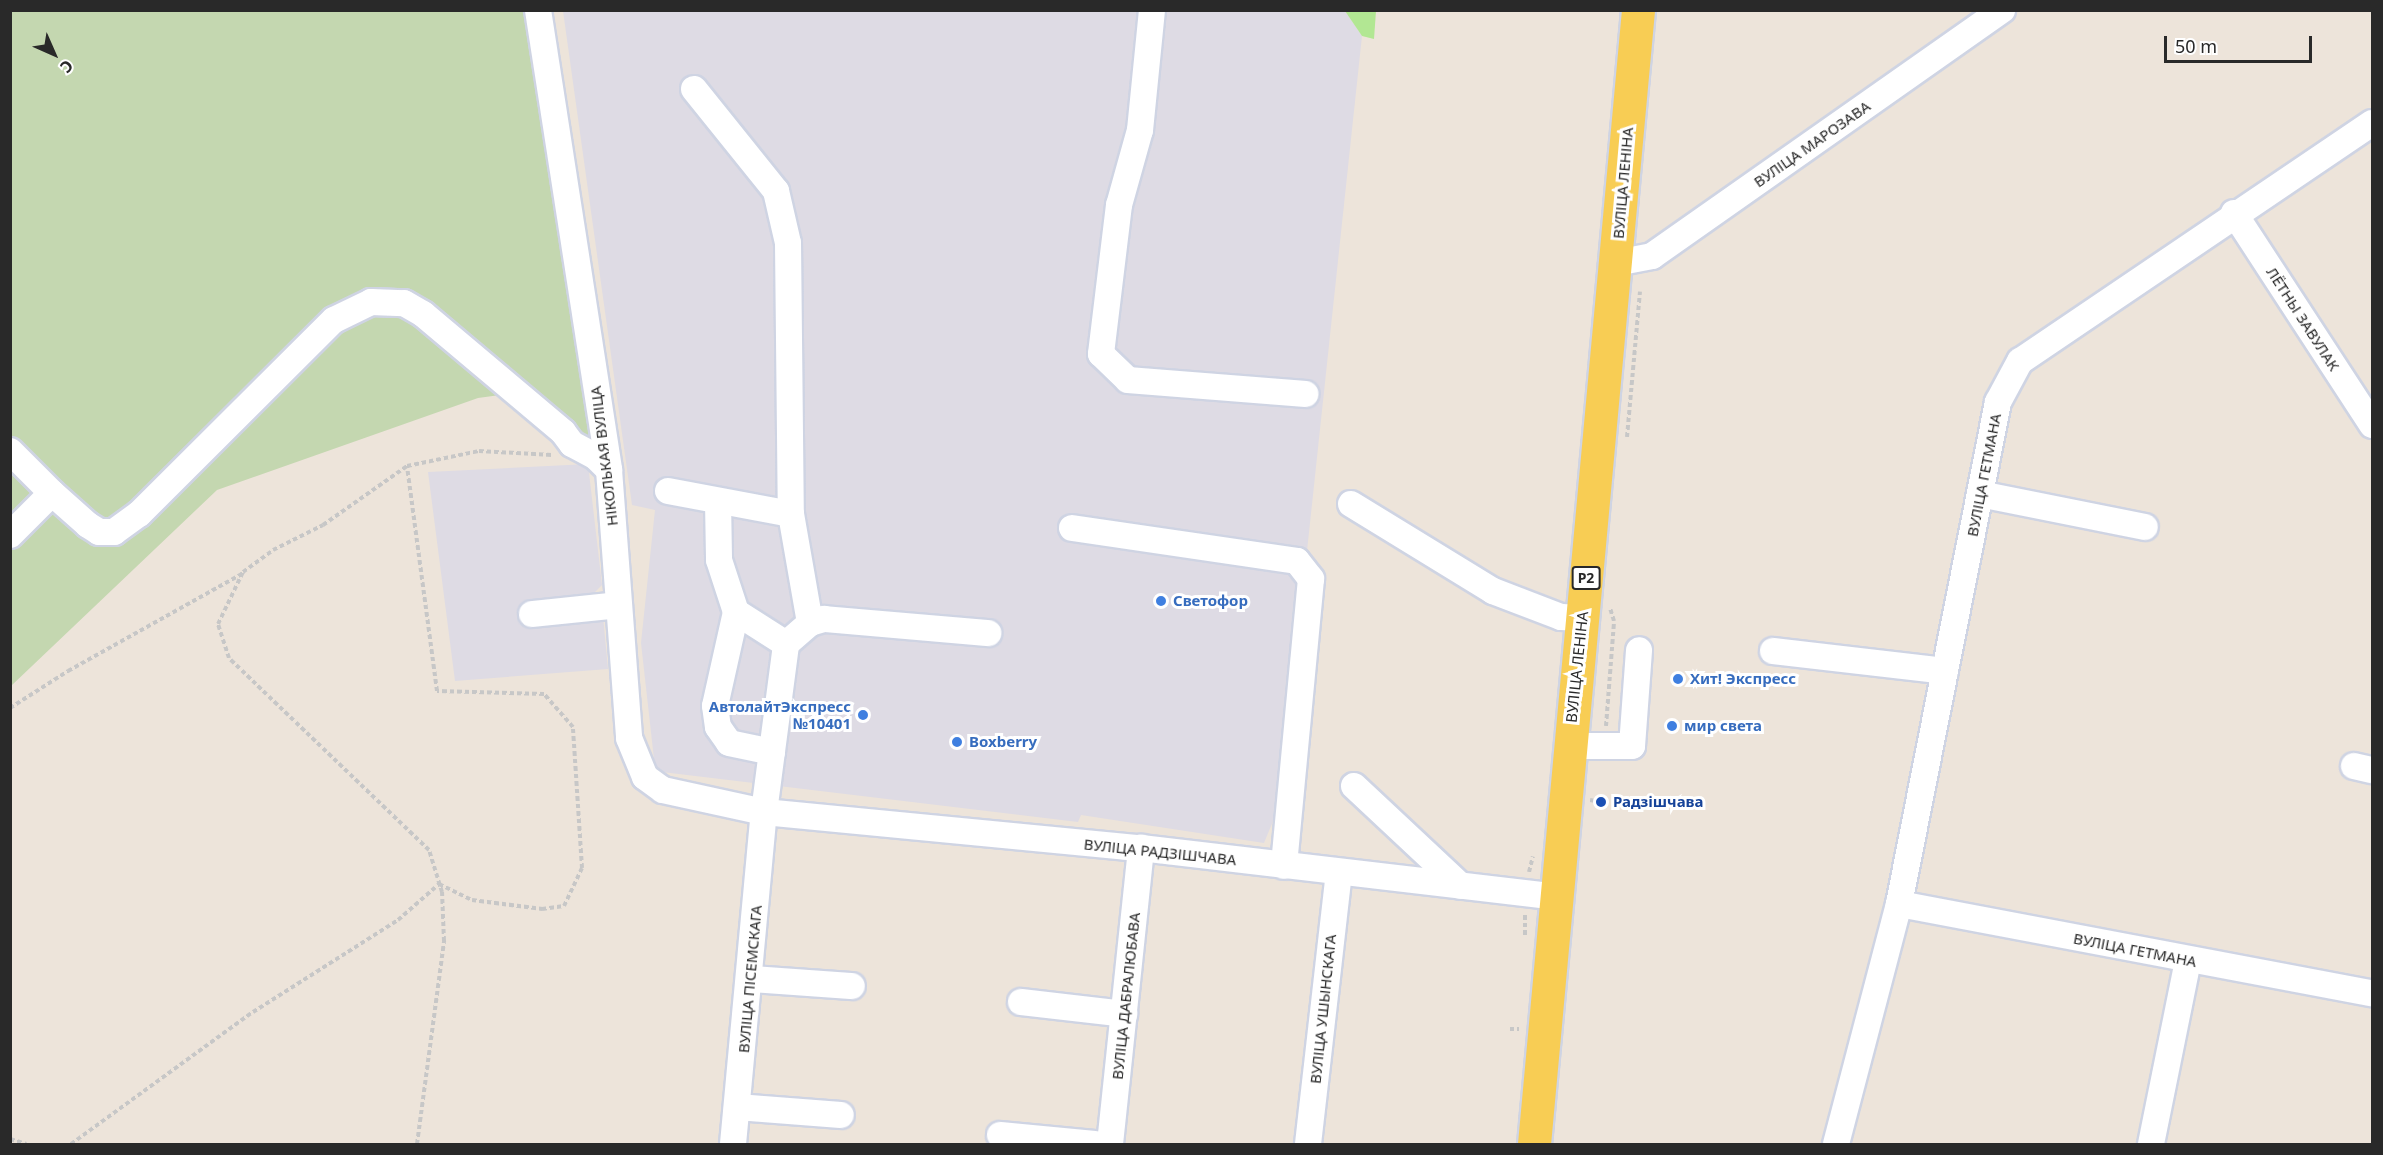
<!DOCTYPE html>
<meta charset="utf-8">
<style>
body{margin:0}
#map{position:relative;width:2383px;height:1155px;overflow:hidden;background:#ede4da;font-family:"Noto Sans",sans-serif}
div>[style]{position:absolute}
[style*='--x']{left:calc(var(--x)*1px);top:calc(var(--y)*1px);width:calc(var(--w)*1px);rotate:calc(var(--a)*1deg)}
.industrial>*{inset:0;background:#dedbe4}
.green>*{inset:0;background:#b2e793}
.cemetery>*{inset:0;background:#c4d7b0}
.path>*{height:4px;margin-top:-2px;transform-origin:0;background:repeating-linear-gradient(90deg,#c7c7c7 0 4.5px,transparent 0 7.5px)}
.roads{filter:drop-shadow(2px 0 #cfd4e3) drop-shadow(-2px 0 #cfd4e3) drop-shadow(0 2px #cfd4e3) drop-shadow(0 -2px #cfd4e3)}
.minor>*{height:26px;margin:-13px;padding:0 13px;transform-origin:13px;border-radius:13px;background:#fff}
.major>*{height:33px;margin:-16.5px;padding:0 16.5px;transform-origin:16.5px;border-radius:16.5px;background:#f8cd54}
.dots>*{width:16px;height:16px;translate:-50% -50%;box-sizing:border-box;border:3px solid #fff;border-radius:50%}
span{translate:-50% -50%;white-space:nowrap;text-align:center;line-height:1.15;-webkit-text-stroke:6px #fff;paint-order:stroke}
.shield-label span{padding:2px 4px;background:#fff;border:2px solid;border-radius:4px;-webkit-text-stroke-width:0}
.shield-label{font-size:14px;color:#292929;font-weight:700}
.street-label{font-size:15px;color:#292929}
.shop-label{font-size:15px;color:#366cbe;font-weight:700}
.left{translate:0 -50%;text-align:left}
.right{translate:-100% -50%;text-align:right}
.transit-label{font-size:15px;color:#164399;font-weight:700}
.frame{position:absolute;inset:0;border:12px solid #292929;pointer-events:none}
.north{position:absolute;left:24px;top:24px;width:60px;height:60px;-webkit-text-stroke:4px #fff;paint-order:stroke;rotate:135deg;font-size:16px;font-weight:700;line-height:24px;text-align:center;color:#292929}
.north::after{content:'';display:block;margin:auto;width:21px;height:27px;background:#292929;clip-path:polygon(50% 0,100% 100%,50% 72%,0 100%)}
.scale{position:absolute;left:2164px;top:36px;width:148px;height:27px;box-sizing:border-box;border:3px solid #292929;border-top:0;padding-left:8px;font-size:18px;line-height:21px;white-space:nowrap;color:#292929;-webkit-text-stroke:4px #fff;paint-order:stroke}
</style>
<div id="map">
<div class="industrial">
<i style="clip-path:polygon(563px 11px,1345px 11px,1362px 36px,1280px 804px,1264px 843px,1081px 815px,1078px 822px,662px 772px,655px 768px,641px 643px,655px 510px,632px 505px)"></i>
<i style="clip-path:polygon(588px 464px,602px 585px,591px 596px,603px 616px,608px 669px,455px 681px,428px 472px)"></i>
</div>
<div class="green">
<i style="clip-path:polygon(1345px 11px,1376px 11px,1374px 39px,1362px 36px)"></i>
</div>
<div class="cemetery">
<i style="clip-path:polygon(11px 11px,529px 11px,594px 435px,572px 444px,500px 395px,478px 398px,217px 490px,11px 686px)"></i>
</div>
<div class="path">
<i style="--x:1627;--y:437;--w:146;--a:-84.9"></i>
<i style="--x:10;--y:708;--w:69;--a:-32.5"></i>
<i style="--x:68;--y:671;--w:201;--a:-29.2"></i>
<i style="--x:1606;--y:726;--w:105;--a:-85.6"></i>
<i style="--x:1614;--y:621;--w:14;--a:-107"></i>
<i style="--x:1590;--y:800;--w:11;--a:10"></i>
<i style="--x:1529;--y:872;--w:16;--a:-76"></i>
<i style="--x:1525;--y:915;--w:22;--a:90"></i>
<i style="--x:1510;--y:1029;--w:9;--a:0"></i>
<i style="--x:10;--y:1139;--w:17;--a:17"></i>
<i style="--x:71;--y:1144;--w:225;--a:-36"></i>
<i style="--x:253;--y:1012;--w:172;--a:-32.4"></i>
<i style="--x:398;--y:920;--w:55;--a:-41.3"></i>
<i style="--x:439;--y:884;--w:37;--a:26"></i>
<i style="--x:472;--y:900;--w:71;--a:7.3"></i>
<i style="--x:542;--y:909;--w:22;--a:-8"></i>
<i style="--x:564;--y:906;--w:42;--a:-64.7"></i>
<i style="--x:582;--y:868;--w:141;--a:-93.7"></i>
<i style="--x:573;--y:727;--w:44;--a:-131.3"></i>
<i style="--x:544;--y:694;--w:107;--a:-178.4"></i>
<i style="--x:437;--y:691;--w:227;--a:-97.6"></i>
<i style="--x:417;--y:1144;--w:205;--a:-82.4"></i>
<i style="--x:444;--y:941;--w:49;--a:-92.3"></i>
<i style="--x:442;--y:892;--w:44;--a:-107.2"></i>
<i style="--x:429;--y:850;--w:277;--a:-136.2"></i>
<i style="--x:229;--y:658;--w:36;--a:-108"></i>
<i style="--x:218;--y:624;--w:58;--a:-64.3"></i>
<i style="--x:243;--y:572;--w:37;--a:-36"></i>
<i style="--x:273;--y:550;--w:56;--a:-26.6"></i>
<i style="--x:323;--y:525;--w:103;--a:-35.1"></i>
<i style="--x:407;--y:466;--w:74;--a:-11.8"></i>
<i style="--x:479;--y:451;--w:73;--a:3.1"></i>
</div>
<div class="roads">
<div class="minor">
<i style="--x:538;--y:10;--w:465;--a:81.2"></i>
<i style="--x:609;--y:470;--w:269;--a:85.7"></i>
<i style="--x:629;--y:738;--w:42;--a:67.7"></i>
<i style="--x:645;--y:777;--w:22;--a:36"></i>
<i style="--x:663;--y:790;--w:103;--a:12.3"></i>
<i style="--x:764;--y:812;--w:379;--a:5.5"></i>
<i style="--x:1141;--y:848;--w:418;--a:6.7"></i>
<i style="--x:1152;--y:10;--w:121;--a:95.7"></i>
<i style="--x:1140;--y:130;--w:78;--a:105.6"></i>
<i style="--x:1119;--y:205;--w:150;--a:96.9"></i>
<i style="--x:1101;--y:354;--w:37;--a:44"></i>
<i style="--x:1128;--y:380;--w:178;--a:4.5"></i>
<i style="--x:694;--y:89;--w:131;--a:51.2"></i>
<i style="--x:776;--y:191;--w:53;--a:77"></i>
<i style="--x:788;--y:243;--w:271;--a:89.4"></i>
<i style="--x:791;--y:514;--w:111;--a:80.1"></i>
<i style="--x:2372;--y:123;--w:425;--a:145.9"></i>
<i style="--x:2020;--y:361;--w:47;--a:118.2"></i>
<i style="--x:1998;--y:402;--w:512;--a:101.16"></i>
<i style="--x:1899;--y:904;--w:481;--a:10.7"></i>
<i style="--x:2234;--y:213;--w:253;--a:56.9"></i>
<i style="--x:1616;--y:263;--w:37;--a:-11"></i>
<i style="--x:1652;--y:256;--w:428;--a:-35.1"></i>
<i style="--x:10;--y:451;--w:59;--a:45"></i>
<i style="--x:668;--y:491;--w:125;--a:10.6"></i>
<i style="--x:1980;--y:494;--w:168;--a:11.3"></i>
<i style="--x:718;--y:501;--w:59;--a:89"></i>
<i style="--x:719;--y:560;--w:55;--a:71.9"></i>
<i style="--x:736;--y:612;--w:59;--a:32.6"></i>
<i style="--x:1351;--y:504;--w:167;--a:31.5"></i>
<i style="--x:1493;--y:591;--w:73;--a:20.9"></i>
<i style="--x:1561;--y:617;--w:21;--a:3"></i>
<i style="--x:1072;--y:528;--w:227;--a:8.3"></i>
<i style="--x:1297;--y:561;--w:23;--a:52"></i>
<i style="--x:1311;--y:579;--w:288;--a:95.4"></i>
<i style="--x:10;--y:535;--w:59;--a:-45"></i>
<i style="--x:52;--y:493;--w:48;--a:41.6"></i>
<i style="--x:88;--y:525;--w:13;--a:32"></i>
<i style="--x:99;--y:532;--w:15;--a:0"></i>
<i style="--x:114;--y:532;--w:31;--a:-36"></i>
<i style="--x:139;--y:514;--w:275;--a:-44.9"></i>
<i style="--x:334;--y:320;--w:41;--a:-25.9"></i>
<i style="--x:371;--y:302;--w:33;--a:2"></i>
<i style="--x:404;--y:303;--w:22;--a:30"></i>
<i style="--x:423;--y:314;--w:183;--a:40.1"></i>
<i style="--x:563;--y:432;--w:15;--a:53"></i>
<i style="--x:572;--y:444;--w:26;--a:28"></i>
<i style="--x:595;--y:456;--w:20;--a:45"></i>
<i style="--x:736;--y:612;--w:96;--a:102.6"></i>
<i style="--x:715;--y:706;--w:21;--a:82"></i>
<i style="--x:718;--y:727;--w:19;--a:55"></i>
<i style="--x:729;--y:743;--w:44;--a:11.8"></i>
<i style="--x:532;--y:614;--w:87;--a:-5.9"></i>
<i style="--x:1773;--y:651;--w:173;--a:6.6"></i>
<i style="--x:1569;--y:746;--w:63;--a:0"></i>
<i style="--x:1632;--y:746;--w:96;--a:-85.8"></i>
<i style="--x:2354;--y:766;--w:18;--a:13"></i>
<i style="--x:1354;--y:786;--w:146;--a:43.1"></i>
<i style="--x:751;--y:979;--w:101;--a:4"></i>
<i style="--x:1021;--y:1002;--w:104;--a:6.6"></i>
<i style="--x:737;--y:1107;--w:104;--a:4.4"></i>
<i style="--x:1000;--y:1135;--w:95;--a:5.4"></i>
<i style="--x:733;--y:1144;--w:333;--a:-84.7"></i>
<i style="--x:764;--y:812;--w:169;--a:-82.5"></i>
<i style="--x:786;--y:644;--w:32;--a:-41"></i>
<i style="--x:810;--y:623;--w:15;--a:-16"></i>
<i style="--x:824;--y:619;--w:165;--a:4.9"></i>
<i style="--x:1110;--y:1144;--w:298;--a:-84"></i>
<i style="--x:1308;--y:1144;--w:273;--a:-83.5"></i>
<i style="--x:1836;--y:1144;--w:248;--a:-75.3"></i>
<i style="--x:2151;--y:1144;--w:188;--a:-78.6"></i>
</div>
<div class="major">
<i style="--x:1534;--y:1144;--w:1139;--a:-84.76"></i>
</div>
</div>
<div class="dots">
<i style="left:1161px;top:601px;background:#3f7fe0"></i>
<i style="left:1678px;top:679px;background:#3f7fe0"></i>
<i style="left:863px;top:715px;background:#3f7fe0"></i>
<i style="left:1672px;top:726px;background:#3f7fe0"></i>
<i style="left:957px;top:742px;background:#3f7fe0"></i>
<i style="left:1601px;top:802px;background:#1a4fb4"></i>
</div>
<div class="shield-label">
<span style="left:1586px;top:578px">Р2</span>
</div>
<div class="street-label">
<span style="left:1812px;top:144px;rotate:-35deg">ВУЛІЦА МАРОЗАВА</span>
<span style="left:1623px;top:183px;rotate:-85deg">ВУЛІЦА ЛЕНІНА</span>
<span style="left:2303px;top:319px;rotate:57deg">ЛЁТНЫ ЗАВУЛАК</span>
<span style="left:604px;top:456px;rotate:-97deg">НІКОЛЬКАЯ ВУЛІЦА</span>
<span style="left:1984px;top:475px;rotate:-79deg">ВУЛІЦА ГЕТМАНА</span>
<span style="left:1577px;top:667px;rotate:-84deg">ВУЛІЦА ЛЕНІНА</span>
<span style="left:1160px;top:852px;rotate:6deg">ВУЛІЦА РАДЗІШЧАВА</span>
<span style="left:2135px;top:950px;rotate:11deg">ВУЛІЦА ГЕТМАНА</span>
<span style="left:750px;top:979px;rotate:-85deg">ВУЛІЦА ПІСЕМСКАГА</span>
<span style="left:1126px;top:996px;rotate:-84deg">ВУЛІЦА ДАБРАЛЮБАВА</span>
<span style="left:1323px;top:1009px;rotate:-84deg">ВУЛІЦА УШЫНСКАГА</span>
</div>
<div class="shop-label">
<span class="left" style="left:1173px;top:601px">Светофор</span>
<span class="left" style="left:1690px;top:679px">Хит! Экспресс</span>
<span class="right" style="left:851px;top:715px">АвтолайтЭкспресс<br>№10401</span>
<span class="left" style="left:1684px;top:726px">мир света</span>
<span class="left" style="left:969px;top:742px">Boxberry</span>
</div>
<div class="transit-label">
<span class="left" style="left:1613px;top:802px">Радзішчава</span>
</div>
<div class="frame"></div>
<div class="north">С</div>
<div class="scale">50 m</div>
</div>
